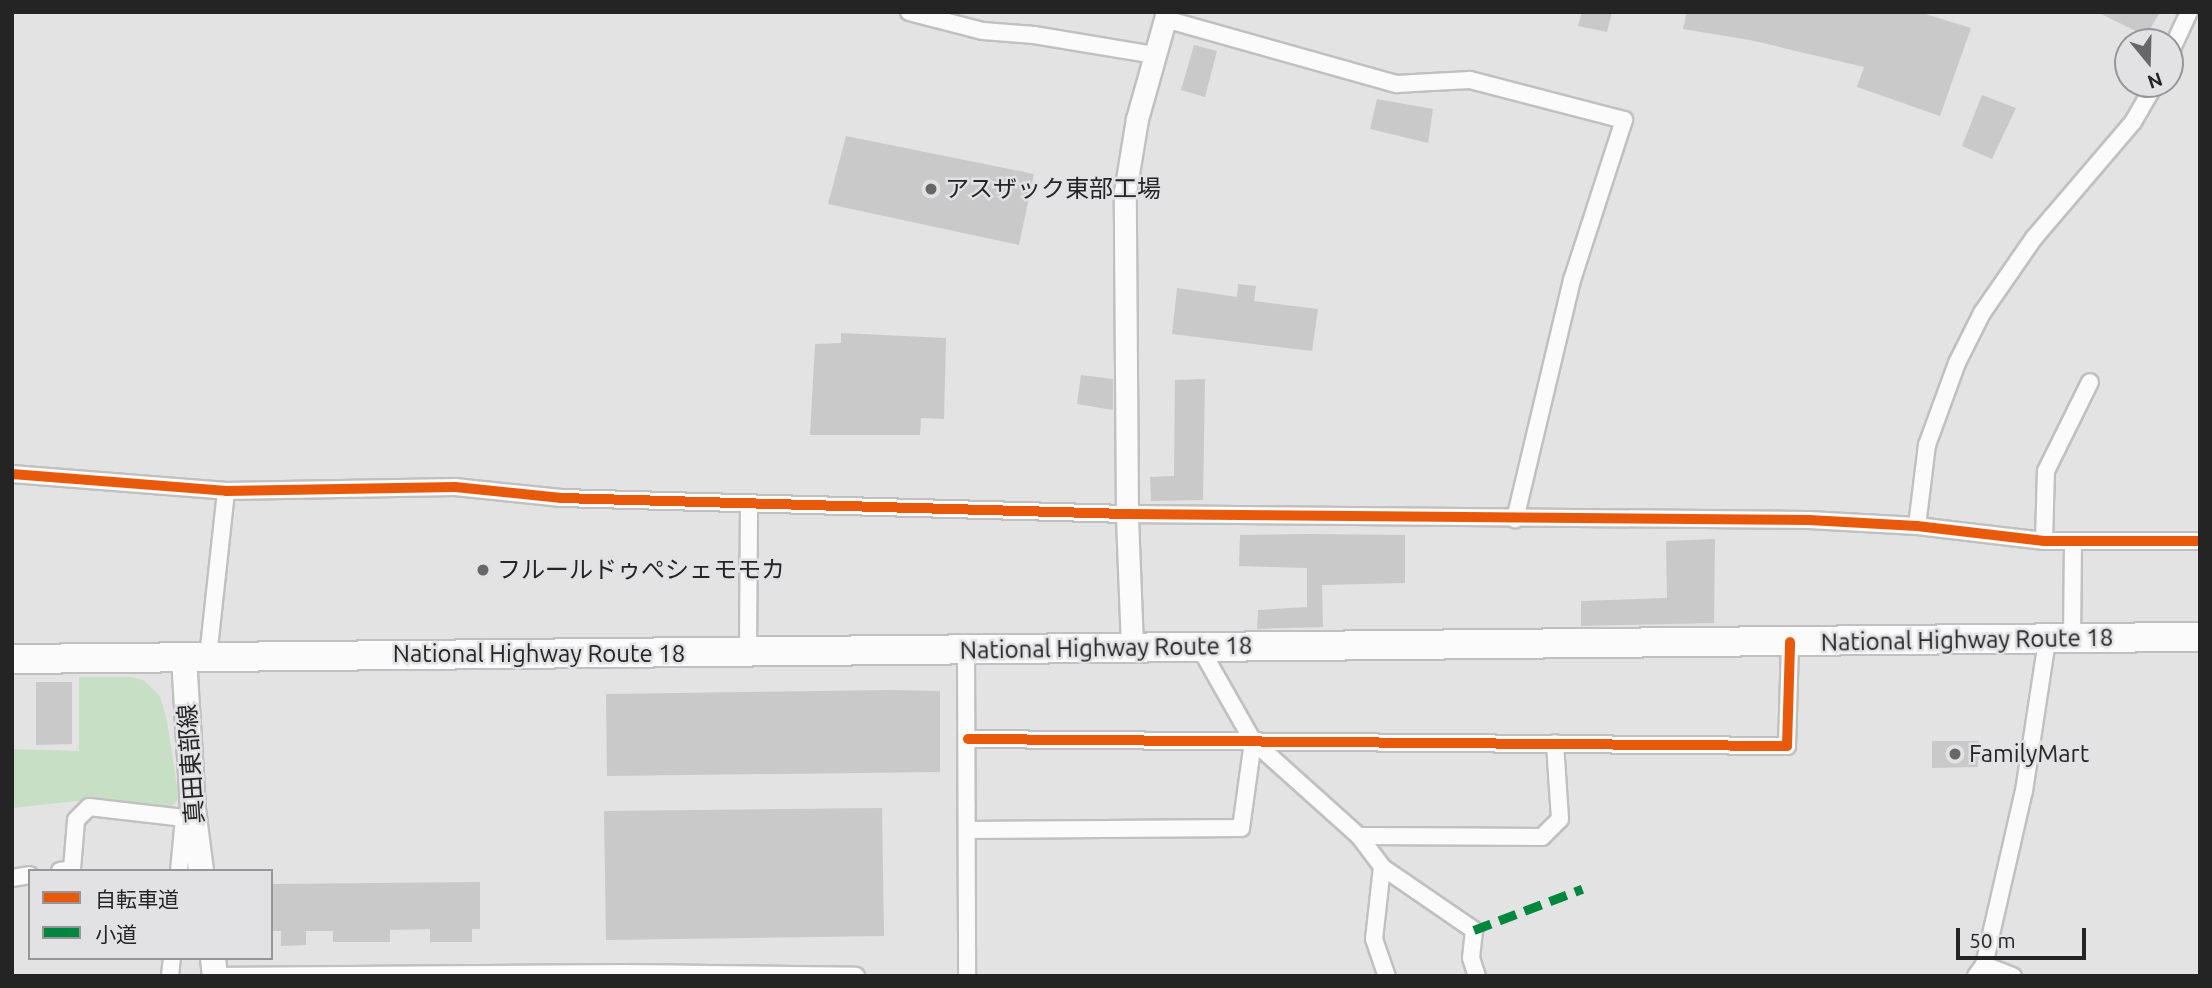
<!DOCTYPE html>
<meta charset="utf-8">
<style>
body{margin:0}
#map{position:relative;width:2212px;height:988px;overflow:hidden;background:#e3e3e4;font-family:Ubuntu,"Noto Sans JP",sans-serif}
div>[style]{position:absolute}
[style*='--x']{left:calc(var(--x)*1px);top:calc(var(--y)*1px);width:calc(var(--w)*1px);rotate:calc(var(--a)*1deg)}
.green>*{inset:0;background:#c7dfc5}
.building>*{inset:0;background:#c9c9ca}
.roads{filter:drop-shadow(2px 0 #c0c0c0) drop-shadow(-2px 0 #c0c0c0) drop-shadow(0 2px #c0c0c0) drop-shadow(0 -2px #c0c0c0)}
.street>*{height:16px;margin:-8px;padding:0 8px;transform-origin:8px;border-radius:8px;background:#fbfbfb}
.secondary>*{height:21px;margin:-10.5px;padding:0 10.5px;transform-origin:10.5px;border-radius:10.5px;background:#fbfbfb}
.primary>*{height:24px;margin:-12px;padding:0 12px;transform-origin:12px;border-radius:12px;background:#fbfbfb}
.highway>*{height:28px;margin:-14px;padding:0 14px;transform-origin:14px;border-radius:14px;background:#fbfbfb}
.quiet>*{height:9px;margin-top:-4.5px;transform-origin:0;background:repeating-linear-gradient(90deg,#00873e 0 18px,transparent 0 27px)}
.cycleway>*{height:10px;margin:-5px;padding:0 5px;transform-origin:5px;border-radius:5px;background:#e8590c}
.dots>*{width:19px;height:19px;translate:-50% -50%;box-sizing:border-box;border:4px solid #e2e2e5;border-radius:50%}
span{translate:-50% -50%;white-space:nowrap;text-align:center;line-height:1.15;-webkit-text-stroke:5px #e2e2e5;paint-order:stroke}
.poi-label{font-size:24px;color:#242424}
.left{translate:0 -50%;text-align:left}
.street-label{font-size:24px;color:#242424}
.frame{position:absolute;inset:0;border:14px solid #242424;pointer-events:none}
.legend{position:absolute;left:28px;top:869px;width:245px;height:91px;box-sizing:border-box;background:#e2e2e5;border:2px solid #969698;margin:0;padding:9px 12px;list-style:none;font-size:21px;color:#242424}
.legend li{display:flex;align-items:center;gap:14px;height:35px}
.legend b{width:35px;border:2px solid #969698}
.north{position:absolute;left:2114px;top:28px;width:70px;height:70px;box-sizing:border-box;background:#e2e2e5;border:2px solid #969698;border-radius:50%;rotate:161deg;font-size:19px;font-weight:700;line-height:28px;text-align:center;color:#242424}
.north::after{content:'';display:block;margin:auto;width:24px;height:32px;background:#676767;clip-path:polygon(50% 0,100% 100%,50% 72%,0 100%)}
.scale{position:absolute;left:1956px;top:928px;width:130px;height:32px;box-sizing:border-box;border:4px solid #242424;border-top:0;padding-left:9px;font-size:21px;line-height:24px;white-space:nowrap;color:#242424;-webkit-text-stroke:5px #e2e2e5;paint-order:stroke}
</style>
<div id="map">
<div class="green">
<i style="clip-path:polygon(79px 677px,131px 677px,143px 680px,160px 696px,167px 721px,179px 799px,168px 809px,86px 800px,12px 808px,12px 749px,79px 751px)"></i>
</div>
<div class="building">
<i style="clip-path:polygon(1582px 12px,1612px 12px,1607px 32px,1578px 26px)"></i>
<i style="clip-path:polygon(1687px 12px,1919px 12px,1971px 28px,1940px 116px,1857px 87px,1864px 67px,1750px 40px,1683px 29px)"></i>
<i style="clip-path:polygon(2097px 12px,2160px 12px,2146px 36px)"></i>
<i style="clip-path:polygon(1194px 45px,1217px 51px,1205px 97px,1181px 90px)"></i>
<i style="clip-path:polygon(1982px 95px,2016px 108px,1992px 159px,1962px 146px)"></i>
<i style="clip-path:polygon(1377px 99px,1433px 109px,1428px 143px,1370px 129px)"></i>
<i style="clip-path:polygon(846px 136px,1034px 174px,1019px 245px,828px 204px)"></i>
<i style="clip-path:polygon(1238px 284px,1256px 286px,1254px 301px,1318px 309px,1312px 351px,1172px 334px,1177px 288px,1237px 297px)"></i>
<i style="clip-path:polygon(841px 333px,946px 338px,944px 419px,921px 418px,920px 435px,810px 435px,815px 344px,841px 343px)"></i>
<i style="clip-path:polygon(1081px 375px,1113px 379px,1113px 410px,1077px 404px)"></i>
<i style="clip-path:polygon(1205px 379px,1203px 500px,1151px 501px,1150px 477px,1174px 476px,1175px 380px)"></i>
<i style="clip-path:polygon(1309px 534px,1405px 535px,1405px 583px,1322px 585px,1323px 627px,1257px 629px,1258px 610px,1307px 607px,1307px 568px,1239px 566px,1240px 535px)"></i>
<i style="clip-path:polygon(1715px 539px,1714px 623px,1581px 626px,1581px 601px,1667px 598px,1666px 541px)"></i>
<i style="clip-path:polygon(36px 682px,72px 682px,72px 744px,36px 745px)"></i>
<i style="clip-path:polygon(892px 690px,940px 691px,940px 772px,607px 776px,606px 694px)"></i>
<i style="clip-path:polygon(1932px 741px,1979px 741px,1978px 767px,1932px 768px)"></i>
<i style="clip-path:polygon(882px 808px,884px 936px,606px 940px,604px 811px)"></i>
<i style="clip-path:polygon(480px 882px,480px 929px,472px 929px,472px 942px,430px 942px,430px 929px,390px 930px,390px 942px,333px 942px,333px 931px,306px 931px,306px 945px,281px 946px,281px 931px,271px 931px,271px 884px)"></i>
</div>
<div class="roads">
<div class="street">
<i style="--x:909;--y:12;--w:76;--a:14.4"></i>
<i style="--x:983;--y:31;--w:51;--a:4.5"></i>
<i style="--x:1034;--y:35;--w:123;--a:9.4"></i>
<i style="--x:1165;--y:19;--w:241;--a:15.7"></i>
<i style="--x:1397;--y:84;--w:73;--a:-3.1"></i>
<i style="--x:1470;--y:80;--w:159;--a:14.6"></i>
<i style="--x:1624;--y:120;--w:168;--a:108"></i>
<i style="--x:1572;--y:280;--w:246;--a:103.4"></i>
<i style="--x:2170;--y:53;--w:45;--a:-65.1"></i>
<i style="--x:12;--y:474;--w:215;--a:4.5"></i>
<i style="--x:226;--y:491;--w:229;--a:-1"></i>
<i style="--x:455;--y:487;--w:107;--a:5.9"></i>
<i style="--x:561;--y:498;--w:566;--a:1.62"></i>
<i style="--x:1127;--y:514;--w:682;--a:0.5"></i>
<i style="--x:1809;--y:520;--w:108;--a:3.2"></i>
<i style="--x:1917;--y:526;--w:128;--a:6.7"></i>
<i style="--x:2044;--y:541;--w:156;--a:0"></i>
<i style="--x:1917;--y:526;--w:82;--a:-83"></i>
<i style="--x:1927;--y:445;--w:87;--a:-69.9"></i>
<i style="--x:1957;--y:363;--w:56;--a:-63.4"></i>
<i style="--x:1982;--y:313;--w:91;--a:-55.3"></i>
<i style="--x:2034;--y:238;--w:153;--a:-49.5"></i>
<i style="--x:2133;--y:122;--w:44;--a:-59.9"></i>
<i style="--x:2044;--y:541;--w:70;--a:-88.4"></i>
<i style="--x:2046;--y:471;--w:99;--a:-63.7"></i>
<i style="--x:2072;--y:639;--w:97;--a:-89.4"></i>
<i style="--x:1199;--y:646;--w:109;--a:60.4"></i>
<i style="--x:1253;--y:741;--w:142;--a:41.9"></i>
<i style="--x:1359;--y:836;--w:39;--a:53"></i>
<i style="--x:1382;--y:867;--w:112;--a:34.4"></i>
<i style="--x:1474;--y:930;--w:28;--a:96"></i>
<i style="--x:1471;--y:958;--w:19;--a:72"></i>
<i style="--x:966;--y:651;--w:325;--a:89.8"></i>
<i style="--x:748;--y:652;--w:149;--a:-89.6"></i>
<i style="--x:208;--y:657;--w:167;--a:-83.8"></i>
<i style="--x:968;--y:739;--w:819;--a:0.49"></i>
<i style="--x:1787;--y:746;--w:104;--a:-88.3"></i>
<i style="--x:967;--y:830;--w:274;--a:-0.4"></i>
<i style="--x:1241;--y:828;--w:88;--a:-82.1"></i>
<i style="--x:1359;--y:836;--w:183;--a:0.3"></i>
<i style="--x:1542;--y:837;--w:25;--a:-45"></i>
<i style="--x:1560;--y:819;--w:76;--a:-93.8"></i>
<i style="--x:1382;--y:867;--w:72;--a:96.3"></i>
<i style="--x:1374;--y:939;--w:39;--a:71"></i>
<i style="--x:60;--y:871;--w:12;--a:-9"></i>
<i style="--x:72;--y:869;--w:49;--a:-85.3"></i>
<i style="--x:76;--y:820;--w:18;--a:-45"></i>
<i style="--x:89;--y:807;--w:96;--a:6.6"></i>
<i style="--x:179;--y:871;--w:53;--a:-84.6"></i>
<i style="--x:184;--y:818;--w:10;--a:-45"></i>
<i style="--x:12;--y:878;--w:18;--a:-9"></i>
<i style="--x:1984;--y:965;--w:31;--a:21"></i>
<i style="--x:170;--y:976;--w:18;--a:-84"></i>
<i style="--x:211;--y:976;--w:412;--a:-0.4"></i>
<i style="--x:623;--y:973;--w:233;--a:0.7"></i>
<i style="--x:1976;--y:976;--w:14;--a:-54"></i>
<i style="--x:1984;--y:965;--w:179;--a:-77.1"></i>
<i style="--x:2024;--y:791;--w:153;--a:-81.3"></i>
</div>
<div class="secondary">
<i style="--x:1132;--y:647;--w:133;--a:-92.2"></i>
<i style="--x:1127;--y:514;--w:322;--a:-90.4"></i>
<i style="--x:1125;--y:192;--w:74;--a:-80.7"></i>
<i style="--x:1137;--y:119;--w:111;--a:-74.3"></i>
</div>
<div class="primary">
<i style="--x:184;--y:657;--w:152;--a:86.6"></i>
<i style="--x:193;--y:809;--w:63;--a:82.6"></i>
<i style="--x:213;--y:958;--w:18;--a:84"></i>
</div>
<div class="highway">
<i style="--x:12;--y:659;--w:2188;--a:-0.58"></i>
</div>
</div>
<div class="quiet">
<i style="--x:1474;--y:930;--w:116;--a:-20.8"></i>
</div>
<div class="cycleway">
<i style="--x:12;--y:474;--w:215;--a:4.5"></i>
<i style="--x:226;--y:491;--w:229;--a:-1"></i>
<i style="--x:455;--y:487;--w:107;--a:5.9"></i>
<i style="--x:561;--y:498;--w:566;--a:1.62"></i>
<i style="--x:1127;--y:514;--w:682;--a:0.5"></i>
<i style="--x:1809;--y:520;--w:108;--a:3.2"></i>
<i style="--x:1917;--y:526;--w:128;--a:6.7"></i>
<i style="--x:2044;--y:541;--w:156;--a:0"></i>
<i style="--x:968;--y:739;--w:819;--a:0.49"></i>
<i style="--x:1787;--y:746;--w:104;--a:-88.3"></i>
</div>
<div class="dots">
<i style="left:931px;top:189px;background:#676767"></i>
<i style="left:483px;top:570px;background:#676767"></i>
<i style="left:1955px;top:754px;background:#676767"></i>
</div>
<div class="poi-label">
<span class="left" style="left:945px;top:189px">アスザック東部工場</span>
<span class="left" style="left:497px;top:570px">フルールドゥぺシェモモカ</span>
<span class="left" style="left:1969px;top:754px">FamilyMart</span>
</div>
<div class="street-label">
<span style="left:1967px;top:640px;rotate:-1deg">National Highway Route 18</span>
<span style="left:1106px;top:648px;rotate:-1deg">National Highway Route 18</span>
<span style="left:539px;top:654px">National Highway Route 18</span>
<span style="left:191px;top:764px;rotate:-94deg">真田東部線</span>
</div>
<div class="frame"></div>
<ul class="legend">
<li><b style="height:9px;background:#e8590c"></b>自転車道</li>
<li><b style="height:9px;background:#00873e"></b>小道</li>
</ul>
<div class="north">N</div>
<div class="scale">50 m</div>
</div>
